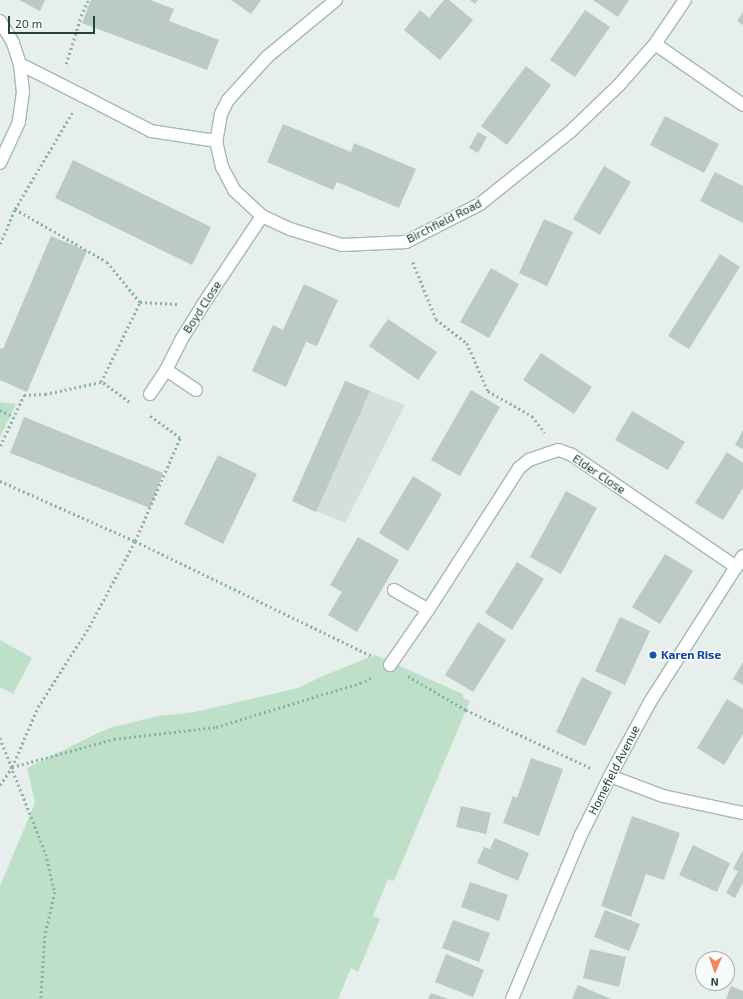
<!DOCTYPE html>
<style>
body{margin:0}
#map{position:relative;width:743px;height:999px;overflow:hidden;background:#e6efeb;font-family:"Exo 2",sans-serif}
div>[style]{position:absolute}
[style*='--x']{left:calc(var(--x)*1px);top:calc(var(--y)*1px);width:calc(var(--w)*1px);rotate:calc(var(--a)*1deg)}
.built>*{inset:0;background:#d4dfda}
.green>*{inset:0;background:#bfe0c8}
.building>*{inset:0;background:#bbcac4}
.path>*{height:2.5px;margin-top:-1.25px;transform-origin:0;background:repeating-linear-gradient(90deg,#86b3a5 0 2px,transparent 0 5px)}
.roads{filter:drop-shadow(1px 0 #a8b8b2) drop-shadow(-1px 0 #a8b8b2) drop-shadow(0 1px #a8b8b2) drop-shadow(0 -1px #a8b8b2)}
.pedestrian>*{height:12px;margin:-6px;padding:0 6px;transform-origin:6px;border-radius:6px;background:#fff}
.minor>*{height:12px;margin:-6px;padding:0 6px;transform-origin:6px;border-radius:6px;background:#fff}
.dots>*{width:11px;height:11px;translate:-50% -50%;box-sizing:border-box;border:2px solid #f7fbf9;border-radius:50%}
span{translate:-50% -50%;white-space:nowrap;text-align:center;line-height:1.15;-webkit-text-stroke:3px #f7fbf9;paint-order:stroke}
.street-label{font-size:12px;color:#24423a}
.transit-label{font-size:12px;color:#164399;font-weight:700}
.left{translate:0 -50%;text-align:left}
.north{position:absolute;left:695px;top:951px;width:40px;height:40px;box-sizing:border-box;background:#f7fbf9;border:1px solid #a3b1ad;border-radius:50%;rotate:182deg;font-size:11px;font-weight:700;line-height:16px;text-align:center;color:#24423a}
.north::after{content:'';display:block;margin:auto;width:14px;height:18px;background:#f4845f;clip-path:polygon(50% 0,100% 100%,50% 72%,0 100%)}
.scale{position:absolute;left:8px;top:16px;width:87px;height:18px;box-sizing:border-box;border:2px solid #24423a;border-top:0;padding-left:5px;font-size:12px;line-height:14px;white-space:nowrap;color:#24423a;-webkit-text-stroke:3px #f7fbf9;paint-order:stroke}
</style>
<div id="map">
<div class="built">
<i style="clip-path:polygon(345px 381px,405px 405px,345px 523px,292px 501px)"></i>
</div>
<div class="green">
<i style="clip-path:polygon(0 402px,16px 404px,0 437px)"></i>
<i style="clip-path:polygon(0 640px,32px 658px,13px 694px,0 687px)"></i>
<i style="clip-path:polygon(375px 655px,463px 694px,463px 698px,470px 701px,394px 881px,388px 879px,373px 916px,380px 919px,358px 972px,351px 968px,338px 999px,0 999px,0 886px,35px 803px,27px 768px,98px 733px,113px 727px,158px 716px,195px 712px,298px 688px,325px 675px)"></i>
</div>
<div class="building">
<i style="clip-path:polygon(19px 0,45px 0,40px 11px)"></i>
<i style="clip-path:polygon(91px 0,150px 0,174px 9px,169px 21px,219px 40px,207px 70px,82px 23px)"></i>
<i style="clip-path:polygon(231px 0,261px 0,251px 14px)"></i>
<i style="clip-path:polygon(444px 0,449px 0,473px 20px,440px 60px,404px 30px,420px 10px,429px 18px)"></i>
<i style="clip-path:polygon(470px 0,478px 0,475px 4px)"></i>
<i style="clip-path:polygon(593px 0,629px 0,618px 17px)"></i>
<i style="clip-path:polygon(585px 10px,610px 27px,575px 77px,550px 60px)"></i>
<i style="clip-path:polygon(743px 12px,743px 25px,737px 21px)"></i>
<i style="clip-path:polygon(526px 66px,551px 85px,507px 145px,481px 126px)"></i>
<i style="clip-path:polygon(665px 116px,719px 144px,704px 173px,650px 145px)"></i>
<i style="clip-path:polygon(283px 124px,351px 152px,354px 143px,416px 169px,399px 208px,337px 182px,333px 190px,267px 162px)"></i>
<i style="clip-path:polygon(478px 132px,487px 137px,478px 153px,469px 148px)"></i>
<i style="clip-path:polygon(73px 160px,211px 227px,192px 265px,55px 198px)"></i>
<i style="clip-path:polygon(604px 166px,631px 182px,600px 235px,573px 219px)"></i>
<i style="clip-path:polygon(715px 172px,743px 186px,743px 223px,700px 201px)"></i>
<i style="clip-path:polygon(544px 219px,573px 232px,547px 286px,519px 273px)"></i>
<i style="clip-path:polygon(51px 236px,87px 251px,27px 392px,0 380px,0 348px,3px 349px)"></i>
<i style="clip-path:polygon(720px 254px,740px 267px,689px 349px,668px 336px)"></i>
<i style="clip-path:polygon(491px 268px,519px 284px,489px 338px,460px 322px)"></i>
<i style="clip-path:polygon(304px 284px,338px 300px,317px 346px,306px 342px,286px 387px,252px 371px,273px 325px,283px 330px)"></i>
<i style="clip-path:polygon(388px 319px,437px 352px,418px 380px,369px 346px)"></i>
<i style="clip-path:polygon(541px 353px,592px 387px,574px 414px,523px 380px)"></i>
<i style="clip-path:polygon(345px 381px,370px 391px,316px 512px,292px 501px)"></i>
<i style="clip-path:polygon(471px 390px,500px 407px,460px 476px,431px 460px)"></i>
<i style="clip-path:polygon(632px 411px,685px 442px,668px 470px,615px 440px)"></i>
<i style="clip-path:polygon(24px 417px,163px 473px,150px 508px,10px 453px)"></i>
<i style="clip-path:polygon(743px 430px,743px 449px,735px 445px)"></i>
<i style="clip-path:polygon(727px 452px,743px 463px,743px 488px,723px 520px,695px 503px)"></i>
<i style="clip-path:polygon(218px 455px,257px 474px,223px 544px,184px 524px)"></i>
<i style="clip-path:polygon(413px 476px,442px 494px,408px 551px,379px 533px)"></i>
<i style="clip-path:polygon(566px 491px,597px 508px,561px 574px,530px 557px)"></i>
<i style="clip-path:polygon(358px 537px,399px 560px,357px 632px,328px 615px,342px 592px,330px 585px)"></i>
<i style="clip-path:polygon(665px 554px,693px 571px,660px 624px,632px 607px)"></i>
<i style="clip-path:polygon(517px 562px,544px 579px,512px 630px,485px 613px)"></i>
<i style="clip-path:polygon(620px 617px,650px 631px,625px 685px,595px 671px)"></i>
<i style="clip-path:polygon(478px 622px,506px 640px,473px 692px,445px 675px)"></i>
<i style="clip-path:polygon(743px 662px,743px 685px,733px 679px)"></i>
<i style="clip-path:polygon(582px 677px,612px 692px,585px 746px,556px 732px)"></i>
<i style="clip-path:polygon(727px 699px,743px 709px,743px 734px,724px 765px,697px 748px)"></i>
<i style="clip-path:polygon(531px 758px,563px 769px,539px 836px,503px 823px,513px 796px,517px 798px)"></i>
<i style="clip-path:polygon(461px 806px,491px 813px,486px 834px,456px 827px)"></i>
<i style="clip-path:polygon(632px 816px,680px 833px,664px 880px,646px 874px,631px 917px,601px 906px)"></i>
<i style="clip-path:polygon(495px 838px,529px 853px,518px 881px,477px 863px,484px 847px,490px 849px)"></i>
<i style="clip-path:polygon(693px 845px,730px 863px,717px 892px,679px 875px)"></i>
<i style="clip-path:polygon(743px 850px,743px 883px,735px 898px,726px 893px,738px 871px,733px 869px)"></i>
<i style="clip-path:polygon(470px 882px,508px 895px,499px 921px,461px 907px)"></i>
<i style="clip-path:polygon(605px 910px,640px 924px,629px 951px,594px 937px)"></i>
<i style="clip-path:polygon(453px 920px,490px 933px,479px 962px,442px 948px)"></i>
<i style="clip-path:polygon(590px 949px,626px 957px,619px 987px,583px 978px)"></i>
<i style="clip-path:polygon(446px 954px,484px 970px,473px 997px,435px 982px)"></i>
<i style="clip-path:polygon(578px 985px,611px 999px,572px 999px)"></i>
<i style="clip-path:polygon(731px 986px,743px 991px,743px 999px,726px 999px)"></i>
<i style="clip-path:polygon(431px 993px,448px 999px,428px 999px)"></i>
</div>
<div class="path">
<i style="--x:66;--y:64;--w:50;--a:-72.6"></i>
<i style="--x:81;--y:16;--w:17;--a:-66"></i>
<i style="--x:15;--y:209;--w:112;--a:-59.3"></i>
<i style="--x:0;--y:244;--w:38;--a:-67"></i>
<i style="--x:15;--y:209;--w:106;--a:29.9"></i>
<i style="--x:107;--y:262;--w:52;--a:50.5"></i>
<i style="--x:413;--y:262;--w:61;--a:68"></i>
<i style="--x:436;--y:319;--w:39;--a:38"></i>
<i style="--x:467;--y:343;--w:52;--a:66.4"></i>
<i style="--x:488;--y:391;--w:51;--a:29.6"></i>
<i style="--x:532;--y:416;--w:21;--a:53"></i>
<i style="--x:129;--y:402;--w:34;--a:-144"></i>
<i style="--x:101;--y:382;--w:89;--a:-64"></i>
<i style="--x:140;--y:302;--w:38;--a:3"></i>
<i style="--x:0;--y:410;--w:16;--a:27"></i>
<i style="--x:0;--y:446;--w:56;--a:-64.8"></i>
<i style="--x:24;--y:395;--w:21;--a:-3"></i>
<i style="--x:45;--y:394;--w:57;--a:-12.1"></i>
<i style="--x:0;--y:481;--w:148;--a:24"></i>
<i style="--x:135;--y:541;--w:263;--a:25.9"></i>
<i style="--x:408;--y:676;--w:67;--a:30.4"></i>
<i style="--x:466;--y:710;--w:138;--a:24.9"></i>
<i style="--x:0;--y:738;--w:125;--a:68.4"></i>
<i style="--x:46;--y:854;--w:39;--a:77"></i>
<i style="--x:55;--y:892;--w:45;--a:102.8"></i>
<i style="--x:45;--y:936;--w:63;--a:93.6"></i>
<i style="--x:12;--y:767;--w:65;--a:-66.6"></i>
<i style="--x:38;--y:707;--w:95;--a:-57.5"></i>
<i style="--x:89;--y:627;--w:98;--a:-61.9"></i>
<i style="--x:135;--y:541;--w:112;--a:-66.4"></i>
<i style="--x:180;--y:438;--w:39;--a:-144"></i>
<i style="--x:0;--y:785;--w:22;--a:-56"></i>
<i style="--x:12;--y:767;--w:106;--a:-15.4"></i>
<i style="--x:114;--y:739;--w:103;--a:-6.7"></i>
<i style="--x:216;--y:727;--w:151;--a:-17"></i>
<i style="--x:360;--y:683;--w:15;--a:-23"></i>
</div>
<div class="roads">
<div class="pedestrian">
<i style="--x:20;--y:64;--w:71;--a:26.9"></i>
</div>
<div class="minor">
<i style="--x:336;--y:0;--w:89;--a:140.4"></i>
<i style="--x:267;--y:57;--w:58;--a:132.2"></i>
<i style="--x:228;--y:100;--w:16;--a:117"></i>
<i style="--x:221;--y:114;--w:27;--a:100"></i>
<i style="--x:216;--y:141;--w:27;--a:77"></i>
<i style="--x:222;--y:167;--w:26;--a:62"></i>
<i style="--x:234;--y:190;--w:38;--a:43"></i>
<i style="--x:262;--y:216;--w:31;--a:25"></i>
<i style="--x:290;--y:229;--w:54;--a:17.1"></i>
<i style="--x:342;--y:245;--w:64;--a:-2.7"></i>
<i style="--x:406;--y:242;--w:83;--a:-27.2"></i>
<i style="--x:480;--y:204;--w:115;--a:-38.7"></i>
<i style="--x:570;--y:132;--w:68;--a:-43.8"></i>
<i style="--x:619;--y:85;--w:55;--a:-48.7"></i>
<i style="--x:655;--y:44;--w:53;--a:-55.7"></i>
<i style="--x:0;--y:21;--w:26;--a:59"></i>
<i style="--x:13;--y:43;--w:22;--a:72"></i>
<i style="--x:20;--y:64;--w:28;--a:84"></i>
<i style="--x:23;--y:92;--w:30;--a:98"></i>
<i style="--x:19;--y:122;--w:45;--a:114.9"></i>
<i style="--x:655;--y:44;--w:107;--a:34.7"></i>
<i style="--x:83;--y:96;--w:76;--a:27.2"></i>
<i style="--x:151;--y:131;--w:66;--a:8.7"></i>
<i style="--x:196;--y:390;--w:36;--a:-146"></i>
<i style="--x:166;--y:370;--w:34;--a:-63"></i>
<i style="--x:181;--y:340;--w:40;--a:-58"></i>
<i style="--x:202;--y:306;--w:108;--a:-56.3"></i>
<i style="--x:150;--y:394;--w:29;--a:-56"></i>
<i style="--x:394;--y:590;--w:39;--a:30"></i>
<i style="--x:390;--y:665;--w:67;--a:-55.4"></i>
<i style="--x:428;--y:610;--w:169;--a:-57.3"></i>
<i style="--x:519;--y:468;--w:13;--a:-39"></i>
<i style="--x:529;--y:460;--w:21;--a:-19"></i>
<i style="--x:549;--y:453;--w:10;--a:-17"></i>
<i style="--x:559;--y:450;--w:14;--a:21"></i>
<i style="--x:572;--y:455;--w:199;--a:34.3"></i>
<i style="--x:610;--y:776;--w:57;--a:20.7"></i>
<i style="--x:663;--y:796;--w:82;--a:12"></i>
<i style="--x:512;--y:999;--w:178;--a:-67.2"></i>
<i style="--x:581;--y:835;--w:66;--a:-63.8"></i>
<i style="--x:610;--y:776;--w:84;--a:-61.6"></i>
<i style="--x:650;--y:702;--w:173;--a:-57.5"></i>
</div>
</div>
<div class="dots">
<i style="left:653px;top:655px;background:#1a4fb4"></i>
</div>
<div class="street-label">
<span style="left:444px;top:221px;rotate:-27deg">Birchfield Road</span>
<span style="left:202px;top:307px;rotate:-57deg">Boyd Close</span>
<span style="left:599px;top:474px;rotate:34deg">Elder Close</span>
<span style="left:614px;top:770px;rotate:-63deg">Homefield Avenue</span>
</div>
<div class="transit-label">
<span class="left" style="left:661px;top:655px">Karen Rise</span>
</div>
<div class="north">N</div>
<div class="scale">20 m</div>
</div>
